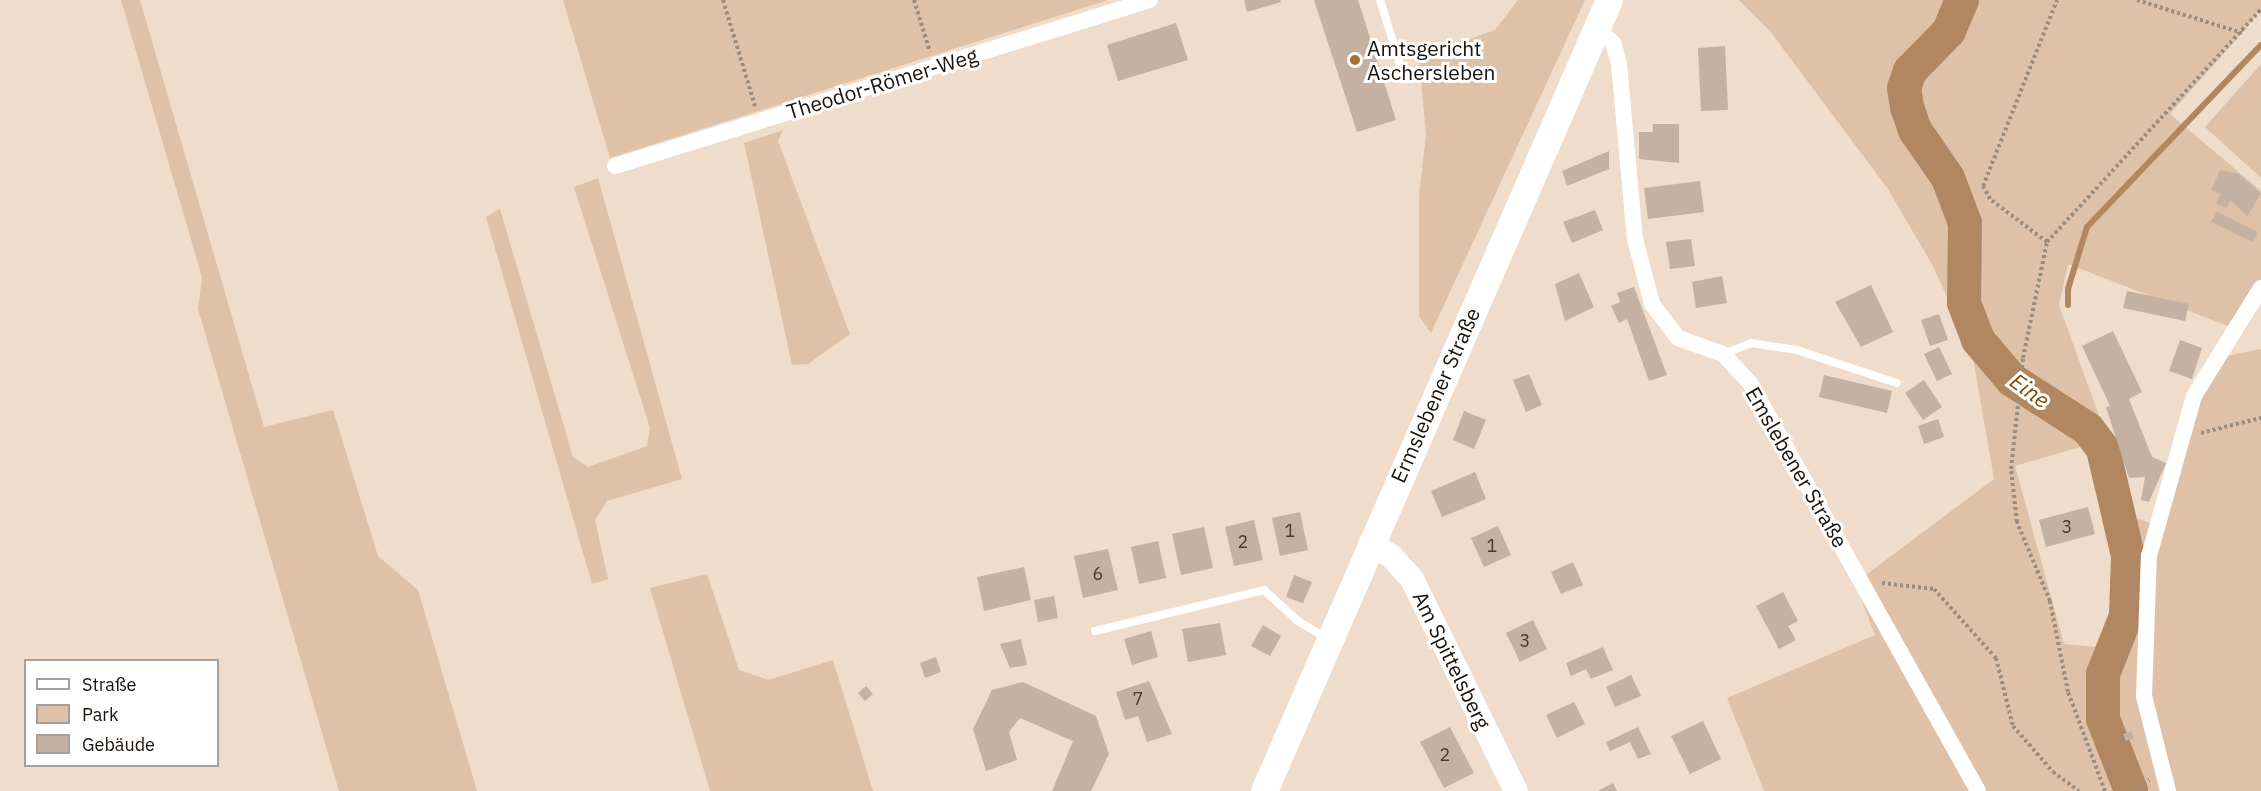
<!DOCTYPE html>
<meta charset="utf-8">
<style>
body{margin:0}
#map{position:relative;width:2261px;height:791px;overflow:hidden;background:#efdccb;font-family:"IBM Plex Sans",sans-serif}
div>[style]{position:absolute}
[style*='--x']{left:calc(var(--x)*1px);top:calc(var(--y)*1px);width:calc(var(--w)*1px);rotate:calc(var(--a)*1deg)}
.green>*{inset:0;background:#dec1a7}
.stream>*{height:6px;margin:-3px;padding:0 3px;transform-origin:3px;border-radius:3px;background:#b08760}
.river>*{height:34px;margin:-17px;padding:0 17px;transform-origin:17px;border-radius:17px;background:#b08760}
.building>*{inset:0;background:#c4b1a1}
.path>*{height:4px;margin-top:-2px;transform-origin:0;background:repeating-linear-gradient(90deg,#9a8c7f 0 3px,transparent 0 6px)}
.service>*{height:8px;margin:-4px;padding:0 4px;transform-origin:4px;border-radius:4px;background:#fff}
.minor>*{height:16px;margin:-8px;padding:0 8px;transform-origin:8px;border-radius:8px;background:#fff}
.secondary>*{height:24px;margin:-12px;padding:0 12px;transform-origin:12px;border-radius:12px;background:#fff}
.primary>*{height:27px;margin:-13.5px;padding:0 13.5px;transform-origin:13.5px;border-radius:13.5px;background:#fff}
.dots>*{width:16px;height:16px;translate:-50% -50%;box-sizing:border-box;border:3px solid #fff;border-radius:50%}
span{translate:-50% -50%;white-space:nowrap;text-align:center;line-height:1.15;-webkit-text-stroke:6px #fff;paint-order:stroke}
.number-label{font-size:18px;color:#433a31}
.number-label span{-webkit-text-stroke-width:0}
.poi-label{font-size:21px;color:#18120c}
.left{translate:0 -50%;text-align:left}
.street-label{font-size:21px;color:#18120c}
.water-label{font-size:22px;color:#7e4800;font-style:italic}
.legend{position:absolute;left:24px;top:659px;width:195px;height:108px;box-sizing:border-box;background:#fff;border:2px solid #a3a09e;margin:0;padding:8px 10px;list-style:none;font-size:18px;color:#18120c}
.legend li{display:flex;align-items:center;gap:12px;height:30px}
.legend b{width:30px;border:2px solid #a3a09e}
</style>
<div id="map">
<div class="green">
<i style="clip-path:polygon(121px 0,140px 0,264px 427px,333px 410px,378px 556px,418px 590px,477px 791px,339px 791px,198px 309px,202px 277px)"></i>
<i style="clip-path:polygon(563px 0,1108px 0,610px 158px)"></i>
<i style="clip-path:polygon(1518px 0,1585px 0,1431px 333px,1419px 316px,1419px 195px,1426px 135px,1419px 58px,1495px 30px)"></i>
<i style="clip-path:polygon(evenodd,1739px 0,2261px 0,2261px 9px,2242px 33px,2170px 114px,2261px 191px,2261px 288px,2233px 328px,2068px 264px,2059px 305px,2136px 518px,2153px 524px,2212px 359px,2261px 349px,2261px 791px,1764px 791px,1727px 698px,1875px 635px,1855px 583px,1994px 479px,1972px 352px,1933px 266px,1888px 189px,1770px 31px,1739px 0,2083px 446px,2118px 539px,2107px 648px,2064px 644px,2015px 466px,2083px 446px)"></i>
<i style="clip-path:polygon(2261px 64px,2261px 178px,2205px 127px)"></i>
<i style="clip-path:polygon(783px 130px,778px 141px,850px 334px,808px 364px,792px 365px,744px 143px)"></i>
<i style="clip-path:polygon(598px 178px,682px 479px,607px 501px,595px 520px,608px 579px,592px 584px,486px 217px,500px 209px,573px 457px,588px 467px,647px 446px,650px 428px,574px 187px)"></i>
<i style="clip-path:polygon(707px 574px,739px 670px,768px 680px,833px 660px,873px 791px,710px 791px,650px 588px)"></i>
</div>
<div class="stream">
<i style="--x:2068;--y:305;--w:16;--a:-90"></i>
<i style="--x:2068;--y:289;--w:65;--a:-73"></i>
<i style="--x:2087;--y:227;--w:252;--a:-46.3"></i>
</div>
<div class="river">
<i style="--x:1962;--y:0;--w:34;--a:113"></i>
<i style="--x:1949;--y:31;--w:56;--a:134.3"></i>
<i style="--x:1910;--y:71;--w:18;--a:109"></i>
<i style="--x:1904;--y:88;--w:19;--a:81"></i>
<i style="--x:1907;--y:107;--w:24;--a:71"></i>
<i style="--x:1915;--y:130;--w:58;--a:55.5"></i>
<i style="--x:1948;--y:178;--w:48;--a:69.3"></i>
<i style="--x:1965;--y:223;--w:80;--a:90.7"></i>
<i style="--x:1964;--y:303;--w:40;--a:69"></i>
<i style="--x:1978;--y:340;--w:52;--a:49.6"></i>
<i style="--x:2012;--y:380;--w:90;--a:32.8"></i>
<i style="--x:2088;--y:429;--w:25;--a:53"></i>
<i style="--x:2103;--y:449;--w:110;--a:76.8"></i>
<i style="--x:2128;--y:556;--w:60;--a:91.9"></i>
<i style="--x:2126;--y:616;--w:62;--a:111.6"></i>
<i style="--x:2103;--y:674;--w:45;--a:90"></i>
<i style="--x:2103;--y:719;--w:77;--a:68.7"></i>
</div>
<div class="building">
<i style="clip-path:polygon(1244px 0,1280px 0,1281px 2px,1247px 12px)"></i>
<i style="clip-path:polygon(1314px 0,1358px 0,1396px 120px,1357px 132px)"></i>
<i style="clip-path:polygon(1176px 23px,1188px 60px,1118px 81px,1107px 45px)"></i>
<i style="clip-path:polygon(1725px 46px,1728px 110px,1701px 111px,1698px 48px)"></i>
<i style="clip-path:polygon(1653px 124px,1679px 124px,1679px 163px,1639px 159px,1639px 132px,1653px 132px)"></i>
<i style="clip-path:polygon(1609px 151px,1609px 169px,1567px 186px,1562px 171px)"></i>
<i style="clip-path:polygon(2220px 170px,2239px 174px,2261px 194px,2247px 216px,2230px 200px,2227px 208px,2216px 204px,2220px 194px,2211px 190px)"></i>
<i style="clip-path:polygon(1700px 181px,1704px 212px,1648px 219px,1644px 188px)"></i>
<i style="clip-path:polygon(1595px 210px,1603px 230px,1572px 243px,1563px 222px)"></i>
<i style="clip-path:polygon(2217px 212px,2258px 232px,2253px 242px,2211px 222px)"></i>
<i style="clip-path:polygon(1691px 239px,1695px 266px,1670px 269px,1666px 242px)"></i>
<i style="clip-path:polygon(1579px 273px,1594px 307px,1565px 321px,1555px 284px)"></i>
<i style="clip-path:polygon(1722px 276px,1727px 303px,1696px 308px,1692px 282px)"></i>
<i style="clip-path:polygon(1871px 285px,1893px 332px,1861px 347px,1835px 302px)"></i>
<i style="clip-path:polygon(1634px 287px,1667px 375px,1649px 381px,1627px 319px,1619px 323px,1611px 306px,1620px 302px,1617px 293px)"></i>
<i style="clip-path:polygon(2127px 291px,2189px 304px,2185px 321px,2123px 308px)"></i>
<i style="clip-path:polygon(1939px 314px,1948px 340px,1930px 346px,1921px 320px)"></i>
<i style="clip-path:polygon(2113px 331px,2142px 392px,2129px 399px,2152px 457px,2166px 463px,2149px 502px,2141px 500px,2145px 477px,2129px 478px,2106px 407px,2110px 406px,2082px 346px)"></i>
<i style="clip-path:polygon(2180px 340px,2202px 348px,2192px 379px,2169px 371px)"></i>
<i style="clip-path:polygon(1939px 347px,1952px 374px,1937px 381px,1924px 354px)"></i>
<i style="clip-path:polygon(1529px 374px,1542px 405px,1526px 412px,1513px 380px)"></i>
<i style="clip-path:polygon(1824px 375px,1892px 391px,1887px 413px,1819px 397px)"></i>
<i style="clip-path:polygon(1924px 380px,1942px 407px,1923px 420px,1905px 393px)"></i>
<i style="clip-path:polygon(1464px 411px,1486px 420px,1474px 449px,1453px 440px)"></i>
<i style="clip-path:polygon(1938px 419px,1944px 437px,1924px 444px,1918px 426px)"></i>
<i style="clip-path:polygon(1475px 472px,1486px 499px,1442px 517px,1431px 491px)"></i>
<i style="clip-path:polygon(2088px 507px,2095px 534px,2046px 547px,2039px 520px)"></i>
<i style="clip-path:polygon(1300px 512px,1308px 550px,1280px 556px,1272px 518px)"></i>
<i style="clip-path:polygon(1254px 520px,1263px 560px,1234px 566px,1225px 527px)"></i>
<i style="clip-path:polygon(1498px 526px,1511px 555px,1484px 567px,1471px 538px)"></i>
<i style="clip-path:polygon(1204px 527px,1213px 568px,1181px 575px,1172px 534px)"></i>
<i style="clip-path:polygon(1158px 541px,1166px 578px,1139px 584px,1131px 547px)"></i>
<i style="clip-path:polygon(1108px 549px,1118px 590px,1083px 598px,1074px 556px)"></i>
<i style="clip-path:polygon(1573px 562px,1583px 585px,1561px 594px,1551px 572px)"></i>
<i style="clip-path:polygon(1024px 567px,1031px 600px,984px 611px,977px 577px)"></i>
<i style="clip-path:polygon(1294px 575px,1312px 582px,1303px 603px,1286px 597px)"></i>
<i style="clip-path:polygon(1783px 592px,1798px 621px,1788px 626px,1796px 640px,1779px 649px,1756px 606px)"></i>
<i style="clip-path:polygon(1054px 596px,1058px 618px,1038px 622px,1034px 600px)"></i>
<i style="clip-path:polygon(1533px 620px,1547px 649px,1520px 662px,1506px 633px)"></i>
<i style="clip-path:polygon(1220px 623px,1226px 655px,1188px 662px,1182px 629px)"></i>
<i style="clip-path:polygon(1263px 625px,1281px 636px,1270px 656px,1251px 646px)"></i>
<i style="clip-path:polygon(1151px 631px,1158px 657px,1132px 665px,1124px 639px)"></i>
<i style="clip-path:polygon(1021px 639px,1027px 665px,1010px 668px,1000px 644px)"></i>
<i style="clip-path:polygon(1603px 647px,1613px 670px,1591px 679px,1586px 669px,1571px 676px,1566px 663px)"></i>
<i style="clip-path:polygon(936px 657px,941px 672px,925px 678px,920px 663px)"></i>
<i style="clip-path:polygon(1631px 675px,1641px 696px,1615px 707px,1606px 687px)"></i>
<i style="clip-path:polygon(1149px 681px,1172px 734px,1147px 742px,1138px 716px,1125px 720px,1116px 692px)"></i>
<i style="clip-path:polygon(1023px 682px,1096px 716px,1109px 754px,1091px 791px,1052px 791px,1073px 741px,1020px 718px,1009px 732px,1017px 760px,986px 771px,973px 729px,992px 690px)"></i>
<i style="clip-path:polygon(866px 686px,873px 694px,865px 701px,858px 693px)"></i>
<i style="clip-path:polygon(1574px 702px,1585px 724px,1557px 738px,1546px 715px)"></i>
<i style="clip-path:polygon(1703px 721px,1721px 759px,1690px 774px,1671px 736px)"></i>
<i style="clip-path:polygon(1450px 727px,1474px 773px,1444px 788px,1420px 742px)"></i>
<i style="clip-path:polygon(1638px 727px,1651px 754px,1638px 759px,1630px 742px,1610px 751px,1606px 742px)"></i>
<i style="clip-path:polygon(2131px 731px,2134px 738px,2126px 741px,2123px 734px)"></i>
<i style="clip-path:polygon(1613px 783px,1617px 791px,1598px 791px)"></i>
</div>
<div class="path">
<i style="--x:723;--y:0;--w:111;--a:73.2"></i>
<i style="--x:914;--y:0;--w:54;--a:72.9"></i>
<i style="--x:2137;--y:0;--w:110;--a:17.4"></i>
<i style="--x:2047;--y:242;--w:71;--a:-143"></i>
<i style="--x:1990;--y:199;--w:15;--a:-118"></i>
<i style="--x:1983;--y:186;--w:200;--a:-68.3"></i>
<i style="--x:2201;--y:433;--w:62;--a:-14"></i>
<i style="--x:1882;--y:583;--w:52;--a:6.6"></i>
<i style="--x:1934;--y:589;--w:93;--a:48.1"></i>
<i style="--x:1996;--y:658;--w:70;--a:76"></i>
<i style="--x:2013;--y:726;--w:61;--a:49"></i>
<i style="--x:2053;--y:772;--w:32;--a:36"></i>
<i style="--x:2138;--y:786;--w:13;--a:-29"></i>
<i style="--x:2105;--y:791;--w:106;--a:-110.5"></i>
<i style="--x:2068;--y:692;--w:93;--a:-101.2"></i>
<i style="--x:2050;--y:601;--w:86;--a:-112.7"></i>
<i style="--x:2017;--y:522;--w:53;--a:-96.5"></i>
<i style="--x:2011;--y:469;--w:112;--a:-83.8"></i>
<i style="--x:2023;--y:358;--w:118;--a:-78.3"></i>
<i style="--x:2047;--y:242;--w:316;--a:-47.4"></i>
</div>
<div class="service">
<i style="--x:1380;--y:0;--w:81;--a:72.7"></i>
<i style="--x:1723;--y:354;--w:30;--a:-21"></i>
<i style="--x:1751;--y:343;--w:47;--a:8.7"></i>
<i style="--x:1797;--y:350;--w:105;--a:18.3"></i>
<i style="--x:1095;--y:631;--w:174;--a:-13.6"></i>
<i style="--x:1264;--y:590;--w:46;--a:42.4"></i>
<i style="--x:1298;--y:621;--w:33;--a:31"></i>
</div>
<div class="minor">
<i style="--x:1596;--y:28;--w:23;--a:41"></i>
<i style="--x:1613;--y:43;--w:22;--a:74"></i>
<i style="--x:1619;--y:64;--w:176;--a:84.8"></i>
<i style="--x:1635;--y:239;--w:67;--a:75.3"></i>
<i style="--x:1652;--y:304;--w:43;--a:52.6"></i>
<i style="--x:1678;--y:338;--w:48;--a:19.6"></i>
<i style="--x:1723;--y:354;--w:40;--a:47"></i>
<i style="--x:1750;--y:383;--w:467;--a:60.8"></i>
<i style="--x:615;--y:166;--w:560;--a:-17.24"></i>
<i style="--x:2168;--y:791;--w:98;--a:-104.2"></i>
<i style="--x:2144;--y:696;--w:140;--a:-88"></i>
<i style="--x:2149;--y:556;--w:166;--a:-74.3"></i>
<i style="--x:2194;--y:396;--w:127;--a:-58.2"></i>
</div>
<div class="secondary">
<i style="--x:1370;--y:544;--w:24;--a:30"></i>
<i style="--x:1391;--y:556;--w:31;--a:48"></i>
<i style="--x:1412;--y:579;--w:236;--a:63.9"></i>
</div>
<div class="primary">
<i style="--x:1264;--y:791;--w:863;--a:-66.44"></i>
</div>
<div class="dots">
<i style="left:1355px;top:60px;background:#aa6f31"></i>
</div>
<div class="number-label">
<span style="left:2067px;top:527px">3</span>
<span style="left:1290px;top:531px">1</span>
<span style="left:1243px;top:542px">2</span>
<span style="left:1492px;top:546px">1</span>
<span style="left:1098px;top:574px">6</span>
<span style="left:1525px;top:641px">3</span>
<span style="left:1138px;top:699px">7</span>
<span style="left:1445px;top:755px">2</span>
</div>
<div class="poi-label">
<span class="left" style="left:1367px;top:60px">Amtsgericht<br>Aschersleben</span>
</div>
<div class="street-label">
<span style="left:882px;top:83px;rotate:-17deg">Theodor-Römer-Weg</span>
<span style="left:1435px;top:395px;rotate:-66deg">Ermslebener Straße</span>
<span style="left:1797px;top:467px;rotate:60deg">Emslebener Straße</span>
<span style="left:1452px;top:660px;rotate:64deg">Am Spittelsberg</span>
</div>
<div class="water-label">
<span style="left:2030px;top:390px;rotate:36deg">Eine</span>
</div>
<ul class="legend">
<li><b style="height:8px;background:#fff"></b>Straße</li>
<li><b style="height:16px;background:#dec1a7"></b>Park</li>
<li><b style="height:16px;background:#c4b1a1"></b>Gebäude</li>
</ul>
</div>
